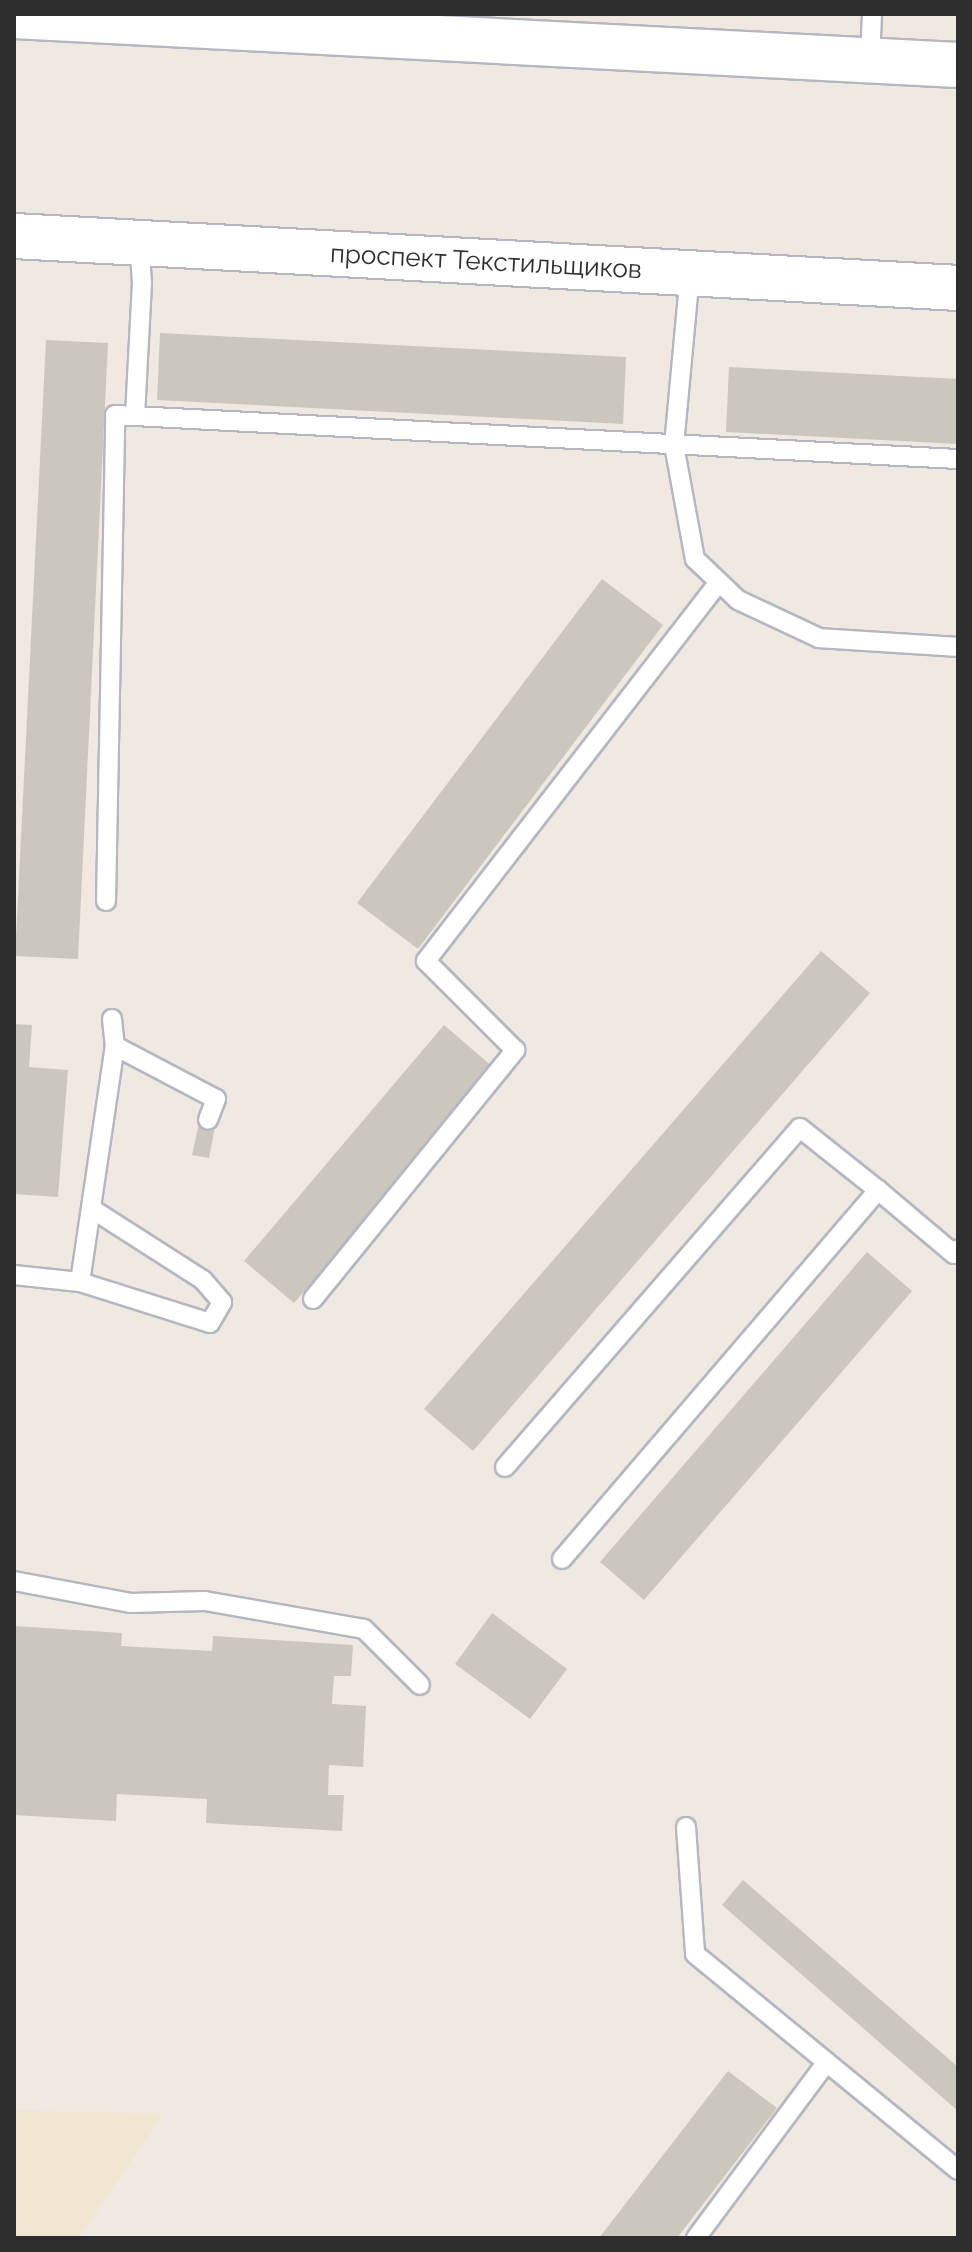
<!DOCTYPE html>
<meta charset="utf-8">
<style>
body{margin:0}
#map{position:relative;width:972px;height:2252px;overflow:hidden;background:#efe9e1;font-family:Raleway,sans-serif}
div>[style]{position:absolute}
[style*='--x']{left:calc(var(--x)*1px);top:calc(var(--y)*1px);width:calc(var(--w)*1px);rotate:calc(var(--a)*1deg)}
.education>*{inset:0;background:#f0e6d1}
.building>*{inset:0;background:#cbc7bf}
.roads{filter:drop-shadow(2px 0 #b4b7c1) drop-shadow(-2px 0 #b4b7c1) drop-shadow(0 2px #b4b7c1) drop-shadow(0 -2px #b4b7c1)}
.lane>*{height:18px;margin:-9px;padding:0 9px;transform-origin:9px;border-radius:9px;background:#fff}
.secondary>*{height:44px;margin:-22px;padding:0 22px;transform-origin:22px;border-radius:22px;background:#fff}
span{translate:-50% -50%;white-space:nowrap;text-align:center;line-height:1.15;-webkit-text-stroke:6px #fff;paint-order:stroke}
.street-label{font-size:26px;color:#2e2e2e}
.frame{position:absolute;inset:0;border:16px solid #2e2e2e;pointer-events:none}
</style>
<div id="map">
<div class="education">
<i style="clip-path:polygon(14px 2110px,163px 2114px,79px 2238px,14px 2238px)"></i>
</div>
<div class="building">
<i style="clip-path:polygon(160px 333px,626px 357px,623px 424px,157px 400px)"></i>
<i style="clip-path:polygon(46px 340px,108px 343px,78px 959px,15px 956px)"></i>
<i style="clip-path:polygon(729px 367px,958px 379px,958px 444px,726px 432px)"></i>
<i style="clip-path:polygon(602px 579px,663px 625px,418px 949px,357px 903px)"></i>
<i style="clip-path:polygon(821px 951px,870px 993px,473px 1451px,424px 1409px)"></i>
<i style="clip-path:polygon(14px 1024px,32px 1025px,29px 1067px,68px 1070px,58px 1197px,14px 1194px)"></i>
<i style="clip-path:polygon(444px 1025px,494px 1068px,294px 1303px,244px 1261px)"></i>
<i style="clip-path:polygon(199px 1123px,215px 1127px,209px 1158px,192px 1155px)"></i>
<i style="clip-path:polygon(867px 1252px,912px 1291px,644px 1600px,600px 1562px)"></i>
<i style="clip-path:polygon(492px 1613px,567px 1669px,530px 1719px,455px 1664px)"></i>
<i style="clip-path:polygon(14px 1626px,122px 1633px,121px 1646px,212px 1651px,213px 1636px,353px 1645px,351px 1676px,334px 1676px,332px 1704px,366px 1706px,363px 1767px,329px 1765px,328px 1795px,344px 1795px,342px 1831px,206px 1823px,207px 1799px,117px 1794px,116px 1821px,14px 1815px)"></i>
<i style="clip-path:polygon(743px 1880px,958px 2067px,958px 2111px,722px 1905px)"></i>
<i style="clip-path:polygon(728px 2071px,777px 2108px,677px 2238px,599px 2238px)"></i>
</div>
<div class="roads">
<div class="lane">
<i style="--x:870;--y:60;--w:46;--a:-87.5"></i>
<i style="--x:690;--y:273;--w:173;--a:95.3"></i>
<i style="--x:674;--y:445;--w:116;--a:79.6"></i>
<i style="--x:695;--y:559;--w:59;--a:43.6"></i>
<i style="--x:738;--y:600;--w:89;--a:25.1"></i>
<i style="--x:819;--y:638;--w:139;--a:3.7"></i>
<i style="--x:135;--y:416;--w:133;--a:-87"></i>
<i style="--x:142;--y:283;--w:39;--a:-94"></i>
<i style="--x:106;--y:901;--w:486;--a:-88.9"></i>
<i style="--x:115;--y:415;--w:844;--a:2.99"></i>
<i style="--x:112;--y:1019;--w:27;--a:84"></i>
<i style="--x:115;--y:1046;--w:114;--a:27.7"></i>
<i style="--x:216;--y:1099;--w:22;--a:111"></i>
<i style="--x:14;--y:1275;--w:66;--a:6.1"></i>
<i style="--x:80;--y:1282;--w:136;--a:17.5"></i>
<i style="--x:210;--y:1323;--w:24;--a:-60"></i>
<i style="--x:222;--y:1302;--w:29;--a:-131"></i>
<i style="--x:203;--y:1280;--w:128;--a:-147.4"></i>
<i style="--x:80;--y:1282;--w:239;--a:-81.6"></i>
<i style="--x:313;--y:1299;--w:321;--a:-50.9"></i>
<i style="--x:515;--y:1050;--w:126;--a:-135"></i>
<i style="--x:426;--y:961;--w:479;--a:-52.3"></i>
<i style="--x:505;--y:1467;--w:449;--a:-49"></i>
<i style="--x:800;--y:1128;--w:100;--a:38.5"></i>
<i style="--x:562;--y:1559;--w:486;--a:-49.4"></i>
<i style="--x:878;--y:1190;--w:99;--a:40.1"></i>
<i style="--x:954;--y:1254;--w:6;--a:-51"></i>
<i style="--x:14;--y:1581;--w:118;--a:10.7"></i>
<i style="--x:130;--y:1603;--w:75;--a:-1.5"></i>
<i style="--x:205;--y:1601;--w:161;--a:10"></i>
<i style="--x:364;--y:1629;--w:79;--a:45"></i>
<i style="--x:686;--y:1827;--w:127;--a:85.9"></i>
<i style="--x:695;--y:1954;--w:340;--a:39.4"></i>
<i style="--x:696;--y:2238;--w:217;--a:-53.4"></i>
</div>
<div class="secondary">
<i style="--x:14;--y:16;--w:945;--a:2.97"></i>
<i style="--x:14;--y:236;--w:945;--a:3.15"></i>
</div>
</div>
<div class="street-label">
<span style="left:486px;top:262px;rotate:3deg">проспект Текстильщиков</span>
</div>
<div class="frame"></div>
</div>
